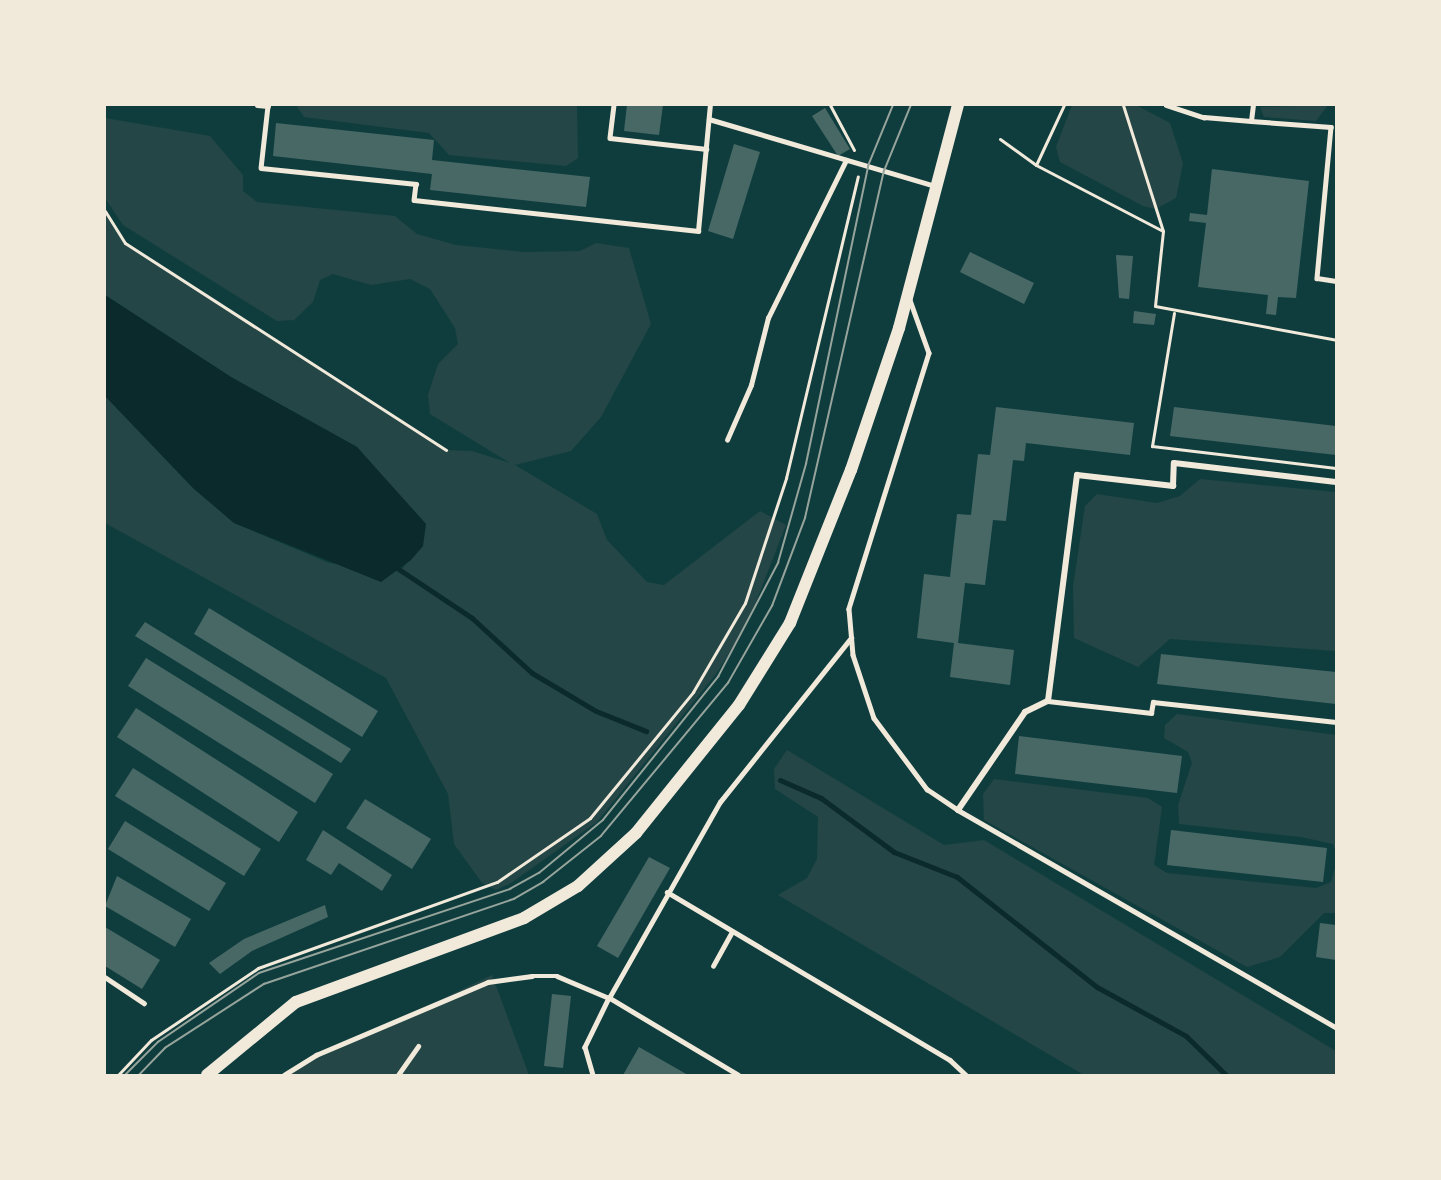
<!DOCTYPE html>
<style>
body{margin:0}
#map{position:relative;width:1441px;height:1180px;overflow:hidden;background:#0f3d3e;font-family:"PT Sans Narrow",sans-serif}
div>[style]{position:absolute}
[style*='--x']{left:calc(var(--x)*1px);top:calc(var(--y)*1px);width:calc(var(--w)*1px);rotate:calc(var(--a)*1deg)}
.green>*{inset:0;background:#244646}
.water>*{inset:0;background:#0a2a2b}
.stream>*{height:5px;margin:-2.5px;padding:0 2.5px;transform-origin:2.5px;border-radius:2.5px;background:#0a2a2b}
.building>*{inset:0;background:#486865}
.path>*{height:3px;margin:-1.5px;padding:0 1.5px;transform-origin:1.5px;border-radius:1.5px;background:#f1e9da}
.service>*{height:4.5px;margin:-2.25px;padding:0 2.25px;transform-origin:2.25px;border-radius:2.25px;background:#f1e9da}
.minor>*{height:6px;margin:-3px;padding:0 3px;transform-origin:3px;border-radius:3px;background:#f1e9da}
.secondary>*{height:12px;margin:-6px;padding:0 6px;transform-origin:6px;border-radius:6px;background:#f1e9da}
.tram>*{height:1.5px;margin:-0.75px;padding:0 0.75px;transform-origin:0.75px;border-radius:0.75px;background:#97a49c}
span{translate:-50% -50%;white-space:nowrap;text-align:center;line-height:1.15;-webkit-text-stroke:4.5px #f1e9da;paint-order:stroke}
.frame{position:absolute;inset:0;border:106px solid #f1e9da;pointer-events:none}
</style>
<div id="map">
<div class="green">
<i style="clip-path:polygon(296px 105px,577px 105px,578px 158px,566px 166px,449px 155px,429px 133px,304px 117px)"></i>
<i style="clip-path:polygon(1072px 105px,1136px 105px,1170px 123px,1183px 163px,1176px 198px,1156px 209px,1143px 206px,1060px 162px,1056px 147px)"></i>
<i style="clip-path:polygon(1328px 105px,1316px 121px,1264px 117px,1260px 107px)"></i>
<i style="clip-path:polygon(105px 118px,210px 136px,243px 175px,243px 191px,257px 202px,395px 216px,417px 234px,456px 245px,524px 252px,580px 251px,596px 243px,629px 248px,651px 324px,601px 417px,571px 451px,515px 465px,597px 514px,607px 540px,647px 582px,664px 585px,760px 511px,786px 525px,747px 625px,716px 674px,597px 822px,511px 883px,496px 890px,482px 883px,454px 844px,448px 794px,386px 678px,105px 523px,105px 396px,193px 488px,234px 523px,329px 563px,400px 571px,422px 546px,425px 524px,357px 447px,231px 377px,105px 295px,105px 211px,125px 243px,446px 450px,472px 451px,510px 463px,430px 414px,428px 395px,438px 364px,458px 344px,455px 328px,430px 289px,410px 279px,371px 285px,333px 274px,320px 280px,313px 302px,294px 320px,277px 321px,123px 225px,105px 198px)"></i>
<i style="clip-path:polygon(1200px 479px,1336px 492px,1336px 651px,1170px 639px,1138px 667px,1074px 638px,1073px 587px,1085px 506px,1097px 494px,1157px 503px,1180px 496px)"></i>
<i style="clip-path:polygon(1177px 714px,1336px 735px,1336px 853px,1333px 844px,1301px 837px,1179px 824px,1178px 805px,1192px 763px,1188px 752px,1164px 738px,1165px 725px)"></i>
<i style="clip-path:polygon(787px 750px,944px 845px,984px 840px,1336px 1051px,1336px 1075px,1084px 1075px,778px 895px,807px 878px,817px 859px,818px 817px,775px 789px,774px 769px)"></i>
<i style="clip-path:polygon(994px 779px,1148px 798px,1162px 807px,1154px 865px,1167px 873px,1316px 888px,1331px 882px,1336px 864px,1336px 913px,1324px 913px,1280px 957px,1247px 967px,984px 820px,983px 794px)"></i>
<i style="clip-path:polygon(492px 975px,529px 1075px,288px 1075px,293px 1070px)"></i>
</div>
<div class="water">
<i style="clip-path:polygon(105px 295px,231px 377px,357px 447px,426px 524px,423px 546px,411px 560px,381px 582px,234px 523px,193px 488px,105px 396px)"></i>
</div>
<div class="stream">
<i style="--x:397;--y:568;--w:90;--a:33.7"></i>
<i style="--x:472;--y:618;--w:81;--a:42.5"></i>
<i style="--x:532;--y:673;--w:74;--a:30.7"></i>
<i style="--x:596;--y:711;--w:54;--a:21.8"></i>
<i style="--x:780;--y:780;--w:45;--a:23.7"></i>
<i style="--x:821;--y:798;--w:91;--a:36.5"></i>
<i style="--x:894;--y:852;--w:68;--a:21.6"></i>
<i style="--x:957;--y:877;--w:178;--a:38.2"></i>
<i style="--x:1097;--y:987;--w:102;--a:28.8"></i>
<i style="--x:1186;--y:1036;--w:56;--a:44.3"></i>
</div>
<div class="building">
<i style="clip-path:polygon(627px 105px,663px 105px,659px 135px,624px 131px)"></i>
<i style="clip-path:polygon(825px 108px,850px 149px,838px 156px,812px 116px)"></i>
<i style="clip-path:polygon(276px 123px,434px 140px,432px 160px,590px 177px,586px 207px,430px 190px,432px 174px,273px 156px)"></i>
<i style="clip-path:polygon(734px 144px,760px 152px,733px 239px,708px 231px)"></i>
<i style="clip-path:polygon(1212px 169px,1309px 181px,1296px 298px,1278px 297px,1276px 315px,1266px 314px,1268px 295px,1198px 287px,1206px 223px,1189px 221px,1190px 213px,1207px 215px)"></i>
<i style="clip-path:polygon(970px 252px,1034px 283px,1024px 304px,960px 272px)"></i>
<i style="clip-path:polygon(1116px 255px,1133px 256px,1129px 299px,1119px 298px)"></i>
<i style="clip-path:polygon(1134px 311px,1156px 314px,1154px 325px,1133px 323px)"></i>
<i style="clip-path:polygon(996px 407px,1134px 423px,1130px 455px,1026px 443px,1024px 461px,1013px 460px,1006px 521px,993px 520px,985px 585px,965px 583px,958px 643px,1014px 650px,1010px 685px,950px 677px,954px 643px,917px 638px,924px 574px,950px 577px,957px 514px,971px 515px,978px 454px,990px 455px)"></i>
<i style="clip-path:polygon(1174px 407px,1336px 426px,1336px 455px,1170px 436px)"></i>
<i style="clip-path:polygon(209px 608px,378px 711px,362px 737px,194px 634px)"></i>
<i style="clip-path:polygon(145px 622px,351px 749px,341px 763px,135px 636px)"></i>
<i style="clip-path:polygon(1161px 654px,1336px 672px,1336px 704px,1157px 684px)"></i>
<i style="clip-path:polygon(146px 658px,333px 774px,315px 803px,128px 686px)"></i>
<i style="clip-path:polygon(136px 708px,298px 812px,279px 842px,117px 737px)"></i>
<i style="clip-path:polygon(1019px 736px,1182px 756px,1177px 793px,1015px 774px)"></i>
<i style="clip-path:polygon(133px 768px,261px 849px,244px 876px,115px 796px)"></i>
<i style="clip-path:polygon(365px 799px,431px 839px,412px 869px,346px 828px)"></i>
<i style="clip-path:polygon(125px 821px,226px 883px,209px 911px,108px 849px)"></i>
<i style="clip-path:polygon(323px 830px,392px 875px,382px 891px,339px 863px,331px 875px,306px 860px)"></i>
<i style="clip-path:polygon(1171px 830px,1327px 848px,1323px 882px,1167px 865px)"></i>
<i style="clip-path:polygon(649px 857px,670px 868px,618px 958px,597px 946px)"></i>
<i style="clip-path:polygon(117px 876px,191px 919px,175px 947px,105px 906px)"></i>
<i style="clip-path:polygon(325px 905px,328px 917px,252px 951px,220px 974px,209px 963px,244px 939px)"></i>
<i style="clip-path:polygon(1320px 923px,1336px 925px,1336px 960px,1316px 957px)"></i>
<i style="clip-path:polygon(105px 927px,160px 960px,142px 989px,105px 966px)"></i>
<i style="clip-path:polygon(552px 994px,571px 996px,563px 1068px,544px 1066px)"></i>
<i style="clip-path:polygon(639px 1047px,688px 1075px,623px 1075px)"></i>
</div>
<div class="path">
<i style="--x:830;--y:105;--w:51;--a:61.9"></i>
<i style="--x:1123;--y:105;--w:132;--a:72.4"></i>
<i style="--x:1000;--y:139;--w:44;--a:35.8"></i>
<i style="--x:1036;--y:165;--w:143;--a:27.5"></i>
<i style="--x:1163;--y:231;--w:75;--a:96.1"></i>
<i style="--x:1155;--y:306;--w:184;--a:10.6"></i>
<i style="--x:1036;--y:165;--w:66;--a:-65"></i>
<i style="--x:105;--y:211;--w:38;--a:58"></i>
<i style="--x:125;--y:243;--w:382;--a:32.8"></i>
<i style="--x:1174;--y:313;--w:135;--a:99.4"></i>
<i style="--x:1152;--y:446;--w:185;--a:6.8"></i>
<i style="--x:118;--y:1075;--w:48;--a:-46.7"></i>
<i style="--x:151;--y:1040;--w:129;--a:-33.9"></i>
<i style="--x:258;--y:968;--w:254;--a:-19.8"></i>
<i style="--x:497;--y:882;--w:113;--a:-34.5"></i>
<i style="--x:590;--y:818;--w:163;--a:-50.7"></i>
<i style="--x:693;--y:692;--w:103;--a:-59.7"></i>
<i style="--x:745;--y:603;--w:132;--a:-71.8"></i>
<i style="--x:786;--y:478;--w:310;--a:-76.6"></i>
</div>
<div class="service">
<i style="--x:257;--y:105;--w:11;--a:5"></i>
<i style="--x:268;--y:106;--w:62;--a:96.4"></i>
<i style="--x:261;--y:168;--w:156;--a:5.9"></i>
<i style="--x:416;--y:184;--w:16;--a:97"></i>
<i style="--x:414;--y:200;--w:286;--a:6.2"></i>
<i style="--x:698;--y:231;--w:127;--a:-84.6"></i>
<i style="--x:614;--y:105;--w:33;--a:97"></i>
<i style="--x:610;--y:138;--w:97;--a:6.5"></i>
<i style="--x:1166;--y:105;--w:40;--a:18"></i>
<i style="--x:1204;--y:117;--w:47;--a:4.9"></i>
<i style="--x:1251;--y:121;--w:16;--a:-83"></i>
<i style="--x:709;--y:119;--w:236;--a:16.5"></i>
<i style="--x:1251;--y:121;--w:80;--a:4.3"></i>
<i style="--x:1331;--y:127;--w:152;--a:95.3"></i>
<i style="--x:1317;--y:278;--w:19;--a:9"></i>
<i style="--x:910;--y:300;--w:56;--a:70.3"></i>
<i style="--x:929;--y:353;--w:268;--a:107.4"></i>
<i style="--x:849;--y:609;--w:46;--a:85"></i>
<i style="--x:853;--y:655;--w:66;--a:71.6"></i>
<i style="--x:874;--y:718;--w:89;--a:53.3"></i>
<i style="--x:927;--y:789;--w:37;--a:34"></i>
<i style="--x:958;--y:810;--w:436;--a:29.9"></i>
<i style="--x:727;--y:440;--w:60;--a:-66.4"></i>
<i style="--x:751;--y:385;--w:69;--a:-75.8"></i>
<i style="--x:768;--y:318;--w:176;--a:-63.7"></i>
<i style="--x:1048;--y:701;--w:104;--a:6.6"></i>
<i style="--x:1151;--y:713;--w:11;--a:-80"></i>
<i style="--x:1153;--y:702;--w:184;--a:6.2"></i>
<i style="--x:667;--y:892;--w:329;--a:30.7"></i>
<i style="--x:950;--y:1060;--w:22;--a:43"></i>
<i style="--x:713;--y:966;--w:39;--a:-61"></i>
<i style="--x:105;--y:977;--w:47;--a:33.7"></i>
<i style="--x:284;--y:1075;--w:38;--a:-32"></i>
<i style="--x:316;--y:1055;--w:187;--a:-23"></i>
<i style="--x:488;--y:982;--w:44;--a:-7.8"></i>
<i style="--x:532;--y:976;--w:25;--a:0"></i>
<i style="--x:557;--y:976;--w:56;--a:22.9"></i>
<i style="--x:609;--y:998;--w:55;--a:116.1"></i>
<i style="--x:585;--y:1047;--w:29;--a:74"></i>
<i style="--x:398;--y:1075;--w:35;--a:-55"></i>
<i style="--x:738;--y:1075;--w:150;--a:-149.2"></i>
<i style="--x:609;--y:998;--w:225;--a:-60.5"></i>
<i style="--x:720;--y:802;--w:210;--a:-51.4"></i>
</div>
<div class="minor">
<i style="--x:958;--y:810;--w:119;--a:-55.6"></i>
<i style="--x:1025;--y:712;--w:25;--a:-26"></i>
<i style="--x:1048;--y:701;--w:228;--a:-82.7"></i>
<i style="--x:1077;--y:475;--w:97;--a:6.5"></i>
<i style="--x:1173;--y:486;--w:23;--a:-88"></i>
<i style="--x:1174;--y:463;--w:163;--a:6.7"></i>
</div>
<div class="secondary">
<i style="--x:207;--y:1075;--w:115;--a:-39.4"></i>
<i style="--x:296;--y:1002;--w:243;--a:-20.2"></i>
<i style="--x:524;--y:918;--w:63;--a:-30.7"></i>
<i style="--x:578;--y:886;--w:79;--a:-42.4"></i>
<i style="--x:636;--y:833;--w:164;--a:-51.2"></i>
<i style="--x:739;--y:705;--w:97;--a:-58.1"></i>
<i style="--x:790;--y:623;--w:165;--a:-68.3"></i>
<i style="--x:851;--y:470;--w:150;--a:-71.3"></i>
<i style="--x:899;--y:328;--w:231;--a:-75.2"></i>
</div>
<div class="tram">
<i style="--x:125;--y:1075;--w:47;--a:-45"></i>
<i style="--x:158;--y:1042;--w:122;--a:-34.3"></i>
<i style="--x:259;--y:973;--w:265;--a:-18.5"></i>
<i style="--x:510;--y:889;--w:33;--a:-29"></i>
<i style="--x:539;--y:873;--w:83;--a:-39.6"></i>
<i style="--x:603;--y:820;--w:184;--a:-51.2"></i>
<i style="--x:718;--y:677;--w:129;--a:-62.2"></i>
<i style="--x:778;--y:563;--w:103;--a:-74.2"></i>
<i style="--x:806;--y:464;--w:304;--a:-78.2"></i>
<i style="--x:868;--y:166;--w:66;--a:-67.7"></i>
<i style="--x:139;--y:1075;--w:37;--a:-46"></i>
<i style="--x:165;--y:1048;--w:118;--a:-32.9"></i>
<i style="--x:264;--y:984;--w:264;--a:-18.8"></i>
<i style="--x:514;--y:899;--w:34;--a:-30"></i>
<i style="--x:543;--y:882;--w:74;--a:-38.4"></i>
<i style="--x:601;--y:836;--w:199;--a:-50.3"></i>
<i style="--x:728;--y:683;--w:89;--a:-60.3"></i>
<i style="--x:772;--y:606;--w:94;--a:-69.4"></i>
<i style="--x:805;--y:518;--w:356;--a:-77.2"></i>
<i style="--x:884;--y:171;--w:71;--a:-67.8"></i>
</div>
<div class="frame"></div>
</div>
